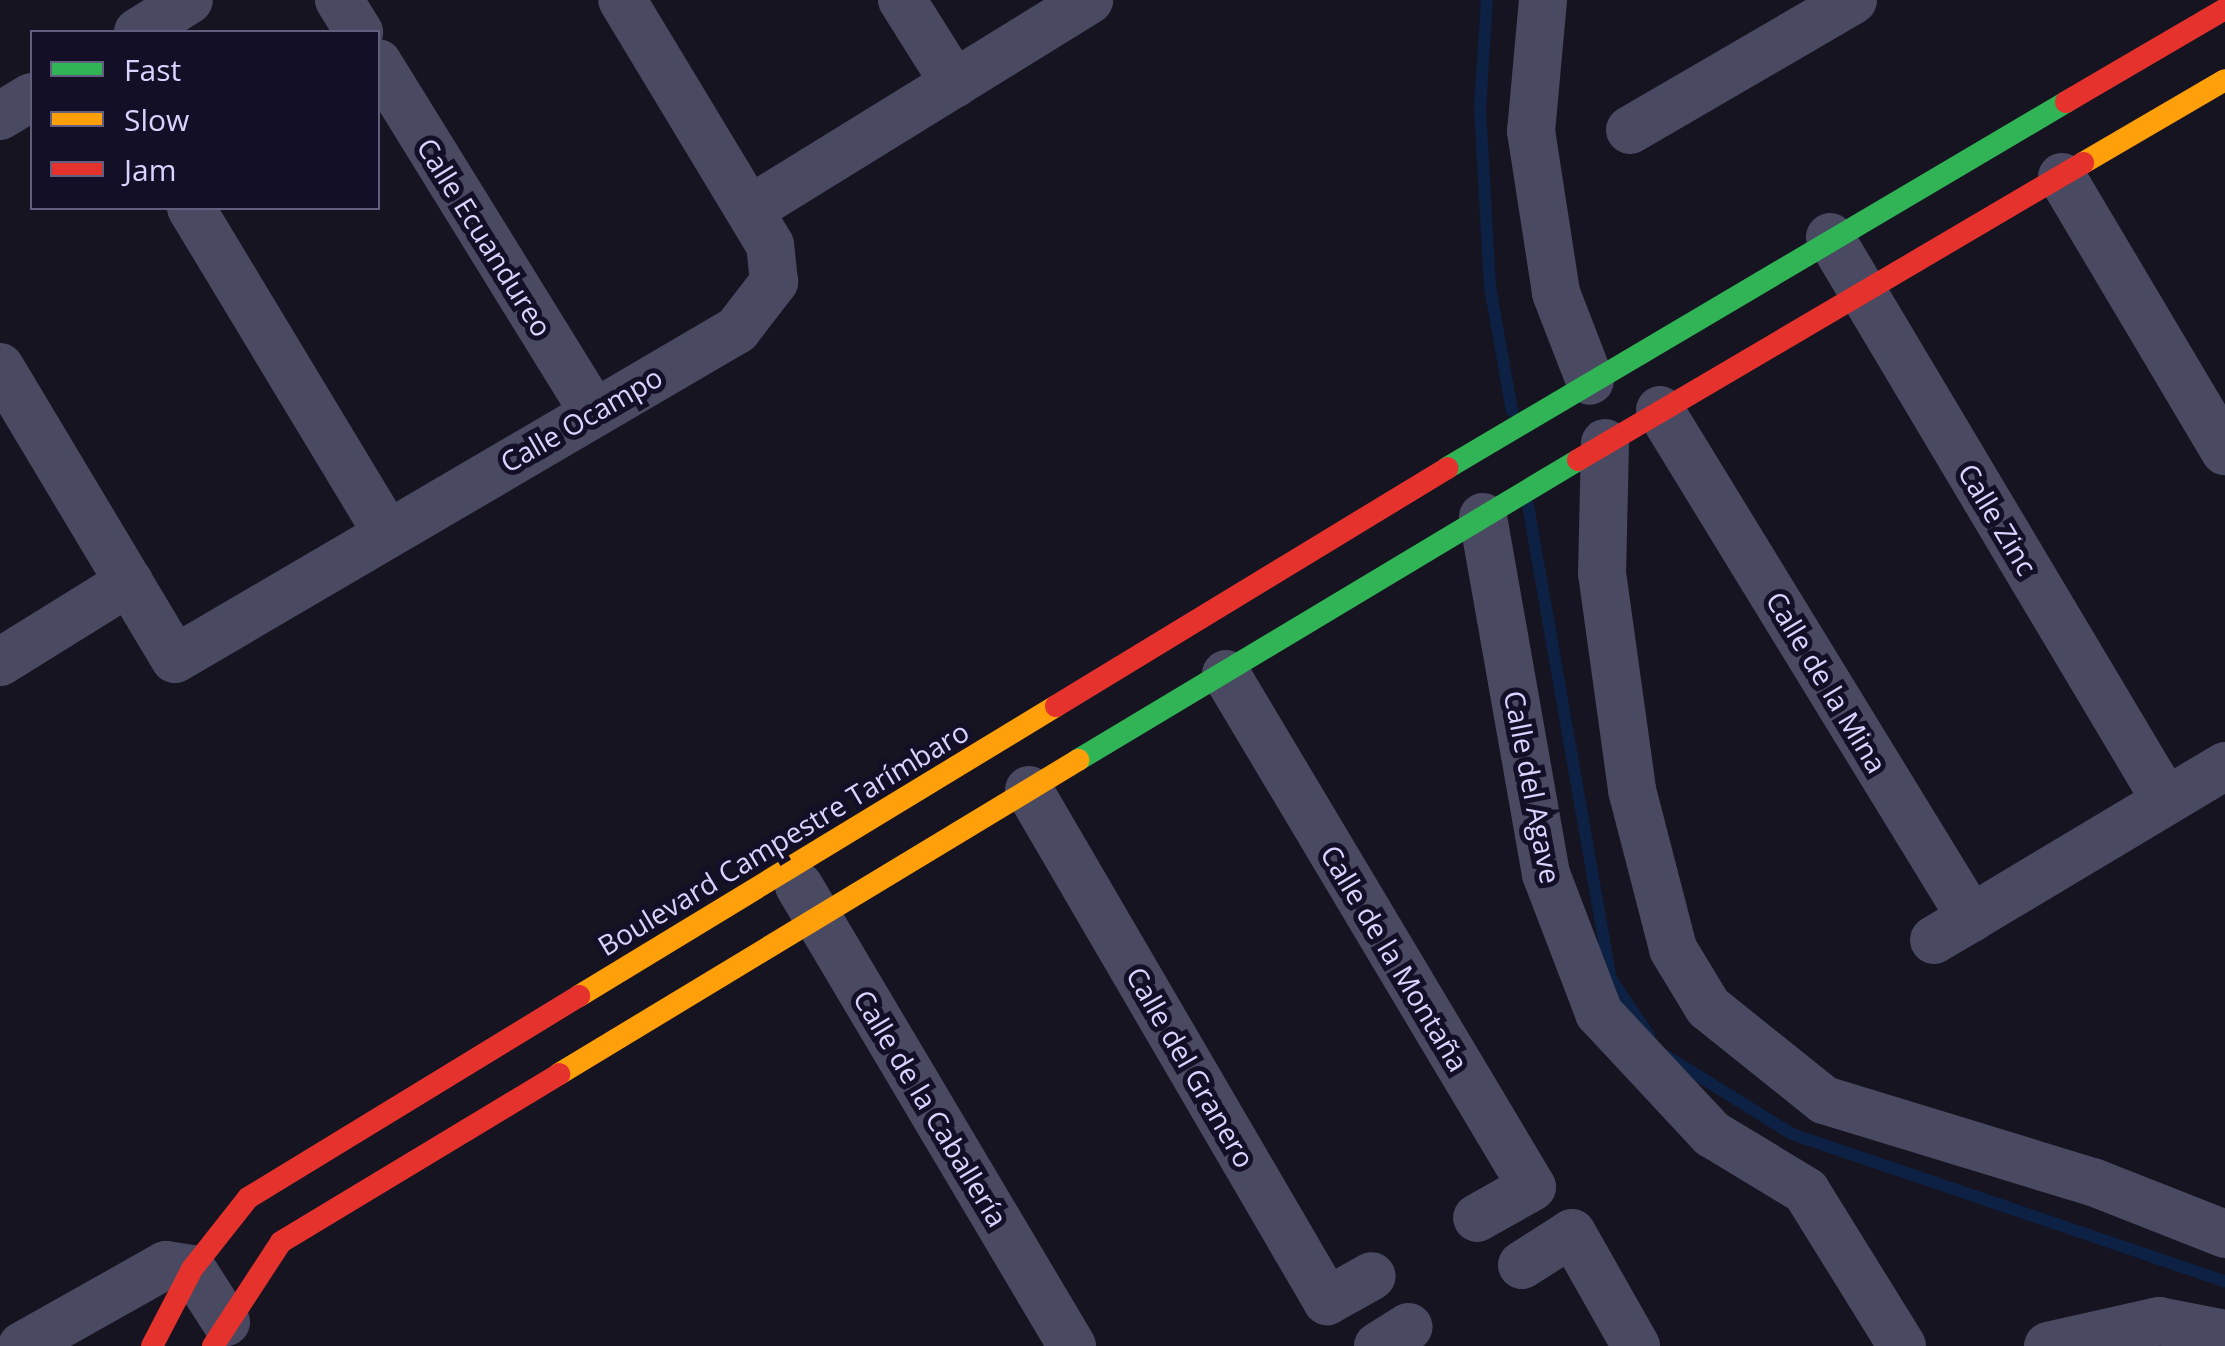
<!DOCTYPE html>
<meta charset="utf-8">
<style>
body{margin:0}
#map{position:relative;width:2225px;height:1346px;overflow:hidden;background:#161421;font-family:"Open Sans",sans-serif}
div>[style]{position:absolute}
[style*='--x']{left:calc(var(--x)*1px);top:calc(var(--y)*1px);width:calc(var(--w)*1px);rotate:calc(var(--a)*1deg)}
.stream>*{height:12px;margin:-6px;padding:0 6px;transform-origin:6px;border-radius:6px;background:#0d2144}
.street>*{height:48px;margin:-24px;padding:0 24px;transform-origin:24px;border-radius:24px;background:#4a4962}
.fast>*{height:22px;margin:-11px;padding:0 11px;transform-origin:11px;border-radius:11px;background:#30b455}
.slow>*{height:22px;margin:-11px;padding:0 11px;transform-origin:11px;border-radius:11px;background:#ff9f0a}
.jam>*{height:22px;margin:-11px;padding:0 11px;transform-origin:11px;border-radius:11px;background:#e5322d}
span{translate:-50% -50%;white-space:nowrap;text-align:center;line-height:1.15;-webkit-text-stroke:10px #130f26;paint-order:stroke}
.street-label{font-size:28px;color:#d9d4ff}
.legend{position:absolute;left:30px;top:30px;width:350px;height:180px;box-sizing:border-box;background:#130f26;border:2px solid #625e7d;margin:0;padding:12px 18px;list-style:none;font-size:30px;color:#d9d4ff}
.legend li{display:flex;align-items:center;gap:20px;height:50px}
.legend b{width:50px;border:2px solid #625e7d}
</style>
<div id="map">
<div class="stream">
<i style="--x:1487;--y:0;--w:108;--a:93.7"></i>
<i style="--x:1480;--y:108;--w:179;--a:86.8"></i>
<i style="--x:1490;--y:287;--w:126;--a:79.9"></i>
<i style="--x:1528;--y:505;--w:479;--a:80.1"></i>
<i style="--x:1610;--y:977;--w:71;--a:56.5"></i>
<i style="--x:1665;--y:1055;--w:150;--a:31.9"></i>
<i style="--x:1792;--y:1134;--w:457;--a:18.8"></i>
</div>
<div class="street">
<i style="--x:339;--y:0;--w:38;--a:58"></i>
<i style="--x:902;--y:0;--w:99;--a:57.8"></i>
<i style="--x:1543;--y:0;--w:132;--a:95.2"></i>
<i style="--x:1531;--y:131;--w:164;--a:81.2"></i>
<i style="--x:1556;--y:293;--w:94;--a:68.9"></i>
<i style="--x:138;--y:32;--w:60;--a:-32.1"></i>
<i style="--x:378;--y:63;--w:408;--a:58.3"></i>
<i style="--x:0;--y:116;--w:37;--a:-31"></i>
<i style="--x:1630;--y:130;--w:258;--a:-30.2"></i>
<i style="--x:2062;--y:177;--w:319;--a:59.3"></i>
<i style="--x:754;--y:207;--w:394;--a:-31.7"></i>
<i style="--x:191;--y:208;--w:380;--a:58.9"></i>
<i style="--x:1830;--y:237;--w:656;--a:59.22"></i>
<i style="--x:0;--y:367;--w:340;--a:59.1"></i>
<i style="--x:175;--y:659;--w:651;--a:-30.35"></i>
<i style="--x:737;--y:330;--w:61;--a:-52.4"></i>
<i style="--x:774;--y:282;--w:37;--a:-96"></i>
<i style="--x:770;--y:245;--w:286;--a:-121.1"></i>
<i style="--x:1660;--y:410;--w:596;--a:58.52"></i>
<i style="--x:1971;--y:918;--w:43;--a:149.3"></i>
<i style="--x:1605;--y:443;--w:130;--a:91.3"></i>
<i style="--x:1602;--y:573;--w:219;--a:82.1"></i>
<i style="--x:1632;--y:790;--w:164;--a:75.5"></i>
<i style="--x:1673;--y:949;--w:68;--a:58.9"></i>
<i style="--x:1708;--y:1007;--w:149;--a:38.7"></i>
<i style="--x:1824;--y:1100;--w:281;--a:17"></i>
<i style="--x:2093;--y:1182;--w:142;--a:21.5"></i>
<i style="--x:1483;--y:517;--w:363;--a:80"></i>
<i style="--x:1546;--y:874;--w:149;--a:69.1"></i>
<i style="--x:1599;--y:1013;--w:166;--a:47"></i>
<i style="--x:1712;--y:1134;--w:110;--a:31.2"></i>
<i style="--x:1806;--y:1191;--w:182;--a:58.2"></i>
<i style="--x:0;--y:662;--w:152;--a:-31.8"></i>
<i style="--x:1226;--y:674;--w:597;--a:59.18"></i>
<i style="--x:1532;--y:1187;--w:63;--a:150.6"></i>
<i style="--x:1029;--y:790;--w:592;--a:59.75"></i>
<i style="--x:1327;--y:1301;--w:51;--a:-29.1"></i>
<i style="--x:799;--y:886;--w:535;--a:59.31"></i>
<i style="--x:1971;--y:918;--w:296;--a:-30.9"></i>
<i style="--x:1522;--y:1265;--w:59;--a:-32.6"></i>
<i style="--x:1572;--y:1233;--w:130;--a:60.5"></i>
<i style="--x:22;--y:1346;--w:165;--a:-29.4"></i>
<i style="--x:166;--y:1265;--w:26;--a:9"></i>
<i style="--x:192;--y:1269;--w:63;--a:57.3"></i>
<i style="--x:1378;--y:1346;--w:36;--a:-32"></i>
<i style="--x:2048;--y:1346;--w:114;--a:-12.7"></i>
<i style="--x:2159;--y:1321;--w:67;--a:11.1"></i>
</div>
<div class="fast">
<i style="--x:1447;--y:468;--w:719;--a:-30.59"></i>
<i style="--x:1078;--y:760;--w:583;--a:-30.96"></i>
</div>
<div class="slow">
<i style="--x:2083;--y:163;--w:164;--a:-30.3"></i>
<i style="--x:579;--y:996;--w:558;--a:-31.3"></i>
<i style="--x:559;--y:1074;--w:607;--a:-31.17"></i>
</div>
<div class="jam">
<i style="--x:2066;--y:102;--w:184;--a:-30.3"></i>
<i style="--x:1578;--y:460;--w:586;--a:-30.46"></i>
<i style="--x:1056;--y:706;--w:458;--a:-31.3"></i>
<i style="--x:152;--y:1346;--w:87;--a:-62.5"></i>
<i style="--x:192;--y:1269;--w:90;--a:-51.7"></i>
<i style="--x:248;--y:1198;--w:388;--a:-31.4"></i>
<i style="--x:213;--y:1346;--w:124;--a:-56.8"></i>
<i style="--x:281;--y:1242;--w:325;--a:-31.1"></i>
</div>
<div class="street-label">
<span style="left:485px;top:237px;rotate:58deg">Calle Ecuandureo</span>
<span style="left:581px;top:419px;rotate:-30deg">Calle Ocampo</span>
<span style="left:1998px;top:519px;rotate:59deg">Calle Zinc</span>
<span style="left:1827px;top:682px;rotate:59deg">Calle de la Mina</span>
<span style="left:1533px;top:787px;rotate:79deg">Calle del Agave</span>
<span style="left:783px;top:838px;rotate:-31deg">Boulevard Campestre Tarímbaro</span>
<span style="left:1395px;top:958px;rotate:59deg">Calle de la Montaña</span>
<span style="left:1191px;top:1067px;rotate:60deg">Calle del Granero</span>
<span style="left:931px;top:1108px;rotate:59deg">Calle de la Caballería</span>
</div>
<ul class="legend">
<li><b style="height:12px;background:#30b455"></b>Fast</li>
<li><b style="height:12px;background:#ff9f0a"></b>Slow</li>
<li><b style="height:12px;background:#e5322d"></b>Jam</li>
</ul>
</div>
